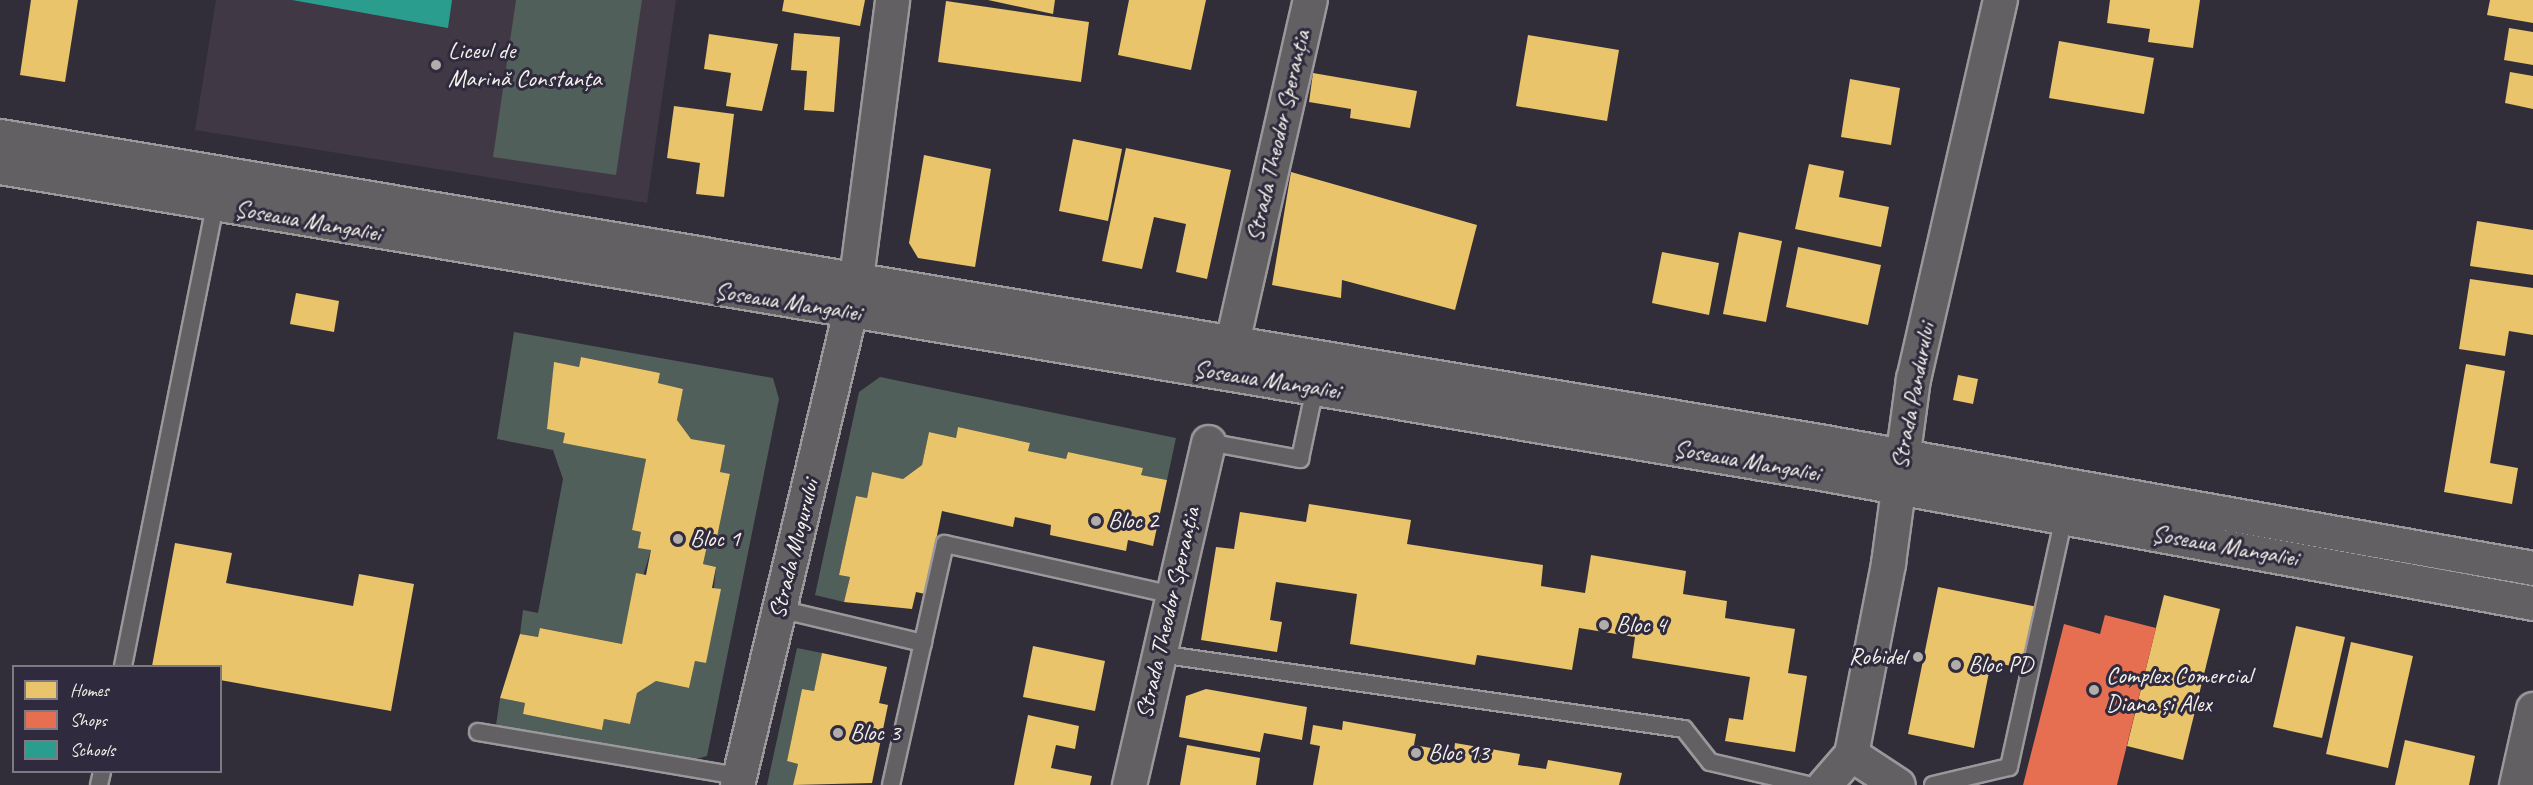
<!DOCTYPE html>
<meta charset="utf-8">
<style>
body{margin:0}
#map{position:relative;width:2533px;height:785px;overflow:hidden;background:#312e39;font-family:Caveat,sans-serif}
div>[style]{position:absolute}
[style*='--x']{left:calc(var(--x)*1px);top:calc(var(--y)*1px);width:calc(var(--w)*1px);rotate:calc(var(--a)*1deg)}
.built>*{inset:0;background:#403845}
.green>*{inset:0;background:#515f5a}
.homes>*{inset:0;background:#e9c46a}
.shops>*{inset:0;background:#e76f51}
.schools>*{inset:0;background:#2a9d8f}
.roads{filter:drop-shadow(2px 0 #9a989b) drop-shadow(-2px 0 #9a989b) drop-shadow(0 2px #9a989b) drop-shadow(0 -2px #9a989b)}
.service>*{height:16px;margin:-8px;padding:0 8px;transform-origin:8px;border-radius:8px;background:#626063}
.minor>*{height:33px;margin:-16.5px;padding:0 16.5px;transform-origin:16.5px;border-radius:16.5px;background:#626063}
.tertiary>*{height:33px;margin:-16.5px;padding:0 16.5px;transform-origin:16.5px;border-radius:16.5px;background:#626063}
.primary>*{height:33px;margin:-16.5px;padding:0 16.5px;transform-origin:16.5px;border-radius:16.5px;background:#626063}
.dots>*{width:16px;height:16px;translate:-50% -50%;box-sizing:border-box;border:3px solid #2f2a3d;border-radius:50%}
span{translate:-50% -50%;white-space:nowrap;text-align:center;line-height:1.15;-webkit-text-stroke:6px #2f2a3d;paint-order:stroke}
.poi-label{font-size:24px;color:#f4f1e8}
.left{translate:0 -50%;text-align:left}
.right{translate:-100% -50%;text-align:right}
.street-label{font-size:24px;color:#f4f1e8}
.legend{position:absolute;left:12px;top:665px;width:210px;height:108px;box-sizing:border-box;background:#2f2a3d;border:2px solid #7e7a81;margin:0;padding:8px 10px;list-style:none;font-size:18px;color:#f4f1e8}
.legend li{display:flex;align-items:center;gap:12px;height:30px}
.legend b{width:30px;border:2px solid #7e7a81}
</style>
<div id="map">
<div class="built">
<i style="clip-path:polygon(216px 0,676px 0,647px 203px,195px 130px)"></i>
</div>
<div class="green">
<i style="clip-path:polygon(516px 0,642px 0,616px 175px,493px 157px)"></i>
<i style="clip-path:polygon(514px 332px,773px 378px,779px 399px,707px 756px,692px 760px,496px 725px,500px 698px,525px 703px,523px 714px,602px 730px,604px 719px,630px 724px,637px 693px,656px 681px,689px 688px,695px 661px,706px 663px,716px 567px,703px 564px,707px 546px,715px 547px,730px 475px,720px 472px,724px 446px,691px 439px,677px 420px,683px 389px,658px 383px,660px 373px,581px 357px,579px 367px,554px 363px,548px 429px,565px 433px,564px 443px,646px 459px,632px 530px,641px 532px,651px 550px,622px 644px,541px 628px,538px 637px,520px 634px,523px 610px,538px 613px,563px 479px,553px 450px,497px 439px)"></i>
<i style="clip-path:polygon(880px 377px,1176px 438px,1167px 480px,1141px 475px,1142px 468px,1068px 452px,1066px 459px,1028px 451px,1030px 443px,958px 427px,956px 438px,929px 432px,922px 465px,903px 479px,872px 472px,867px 498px,856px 496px,839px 575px,850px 577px,844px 602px,815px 595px,859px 392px)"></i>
<i style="clip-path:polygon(797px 648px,822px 653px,814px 691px,802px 689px,787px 761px,798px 764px,793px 785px,767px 785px)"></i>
</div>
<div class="homes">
<i style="clip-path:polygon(31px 0,78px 0,65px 82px,20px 75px)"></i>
<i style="clip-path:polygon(784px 0,865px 0,860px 26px,782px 11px)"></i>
<i style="clip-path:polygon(988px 0,1055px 0,1053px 14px)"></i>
<i style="clip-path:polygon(1129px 0,1206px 0,1191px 70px,1118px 55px)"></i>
<i style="clip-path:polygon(2110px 0,2200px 0,2193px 48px,2148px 42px,2150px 29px,2107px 23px)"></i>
<i style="clip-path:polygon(2490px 0,2533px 0,2533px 23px,2487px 15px)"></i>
<i style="clip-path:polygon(946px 1px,1089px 22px,1081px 82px,938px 62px)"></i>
<i style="clip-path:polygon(2509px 28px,2533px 32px,2533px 65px,2504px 60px)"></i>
<i style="clip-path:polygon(794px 33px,840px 37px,834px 112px,804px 110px,807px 71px,791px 70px)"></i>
<i style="clip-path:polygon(709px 34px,778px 44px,762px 111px,726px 106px,731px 73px,704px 69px)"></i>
<i style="clip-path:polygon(1528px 35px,1619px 50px,1607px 121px,1516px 106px)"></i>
<i style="clip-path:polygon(2059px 41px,2154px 58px,2144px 114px,2049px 98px)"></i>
<i style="clip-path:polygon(2510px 72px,2533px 76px,2533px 109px,2505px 103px)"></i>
<i style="clip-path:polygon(1313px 73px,1417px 91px,1410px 128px,1350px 118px,1351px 109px,1309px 102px)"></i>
<i style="clip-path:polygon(1850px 79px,1900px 88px,1891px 145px,1841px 137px)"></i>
<i style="clip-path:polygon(674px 106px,734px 114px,724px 197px,696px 194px,700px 163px,667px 158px)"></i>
<i style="clip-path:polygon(1073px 139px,1122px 149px,1108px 221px,1059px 211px)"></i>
<i style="clip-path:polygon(1126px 148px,1231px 170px,1207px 279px,1176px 272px,1186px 224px,1154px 217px,1142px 269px,1102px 261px)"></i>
<i style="clip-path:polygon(924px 155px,991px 169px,975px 267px,918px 258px,909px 243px)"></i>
<i style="clip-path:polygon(1809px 164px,1844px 171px,1839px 197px,1889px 207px,1881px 247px,1795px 229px)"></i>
<i style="clip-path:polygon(1291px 172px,1477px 225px,1455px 310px,1342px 280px,1341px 298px,1272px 285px)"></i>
<i style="clip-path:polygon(2477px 221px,2533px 230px,2533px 275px,2470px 266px)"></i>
<i style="clip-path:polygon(1739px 232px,1782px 241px,1766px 322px,1723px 314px)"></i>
<i style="clip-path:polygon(1798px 247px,1881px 265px,1868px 325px,1786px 307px)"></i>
<i style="clip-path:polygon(1662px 252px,1719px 263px,1709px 315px,1652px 303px)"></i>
<i style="clip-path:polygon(2470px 279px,2533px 288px,2533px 335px,2509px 331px,2505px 356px,2459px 349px)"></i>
<i style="clip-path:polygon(296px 293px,339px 301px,334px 332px,290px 324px)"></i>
<i style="clip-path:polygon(581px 357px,660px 373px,658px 383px,683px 389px,677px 420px,691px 439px,725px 445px,720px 472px,730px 474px,715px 547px,707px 546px,703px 564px,716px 567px,712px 588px,721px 589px,706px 663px,695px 661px,689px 688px,656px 681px,637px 693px,630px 724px,604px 719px,602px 730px,523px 714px,525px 703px,500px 698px,520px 634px,538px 637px,540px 628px,622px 644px,636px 573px,646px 575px,651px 550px,638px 548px,641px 532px,632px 530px,646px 459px,563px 443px,565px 433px,547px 429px,554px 362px,579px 367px)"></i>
<i style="clip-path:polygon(2466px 364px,2505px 371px,2490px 463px,2518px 468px,2512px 504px,2444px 492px)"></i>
<i style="clip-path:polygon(1958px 375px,1978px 379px,1973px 404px,1953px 400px)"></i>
<i style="clip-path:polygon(958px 427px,1030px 443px,1028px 451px,1066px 459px,1068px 452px,1143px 468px,1141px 475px,1167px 480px,1153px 546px,1128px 540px,1126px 551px,1050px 535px,1051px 525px,1015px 517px,1013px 527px,942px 511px,925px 594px,916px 592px,912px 609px,844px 602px,850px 577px,839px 575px,856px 496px,867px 498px,872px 472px,903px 479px,922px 465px,929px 432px,956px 438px)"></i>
<i style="clip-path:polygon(1309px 504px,1411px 520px,1407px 544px,1543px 565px,1541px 586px,1585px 593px,1591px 555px,1686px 571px,1683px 594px,1727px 601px,1725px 618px,1795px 629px,1788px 673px,1807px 676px,1795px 752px,1725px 741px,1729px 718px,1743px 720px,1750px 677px,1632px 658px,1635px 637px,1579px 628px,1572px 670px,1477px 655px,1475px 665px,1350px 644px,1357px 594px,1276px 582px,1270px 620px,1282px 622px,1277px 652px,1201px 640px,1216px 547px,1234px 549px,1240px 512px,1306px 522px)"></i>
<i style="clip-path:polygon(175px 543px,232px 553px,226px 583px,353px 606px,359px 574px,414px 584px,391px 711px,220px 680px,220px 666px,152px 666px)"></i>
<i style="clip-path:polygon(1938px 587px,2038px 607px,2027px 669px,1991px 662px,1974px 748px,1908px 734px)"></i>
<i style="clip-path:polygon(2164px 595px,2220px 609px,2183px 760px,2127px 746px)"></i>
<i style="clip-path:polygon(2296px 626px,2345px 637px,2322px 738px,2273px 727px)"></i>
<i style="clip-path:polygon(2351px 642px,2413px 656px,2388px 768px,2326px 754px)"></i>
<i style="clip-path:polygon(1033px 646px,1105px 661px,1095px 711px,1023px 697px)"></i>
<i style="clip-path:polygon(822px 653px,887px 667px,879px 703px,888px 705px,872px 783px,793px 785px,798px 764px,787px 761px,802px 689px,814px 691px)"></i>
<i style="clip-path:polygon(1206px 689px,1307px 707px,1302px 740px,1264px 733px,1260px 752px,1179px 737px,1186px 696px)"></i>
<i style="clip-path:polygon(1028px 715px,1079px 726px,1075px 749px,1056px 745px,1051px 768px,1092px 776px,1090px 785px,1014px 785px)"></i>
<i style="clip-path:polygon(1343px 721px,1416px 734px,1414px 745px,1454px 752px,1455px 743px,1520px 754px,1518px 765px,1546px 769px,1548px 760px,1622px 773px,1619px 785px,1313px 785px,1320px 746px,1310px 744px,1313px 725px,1342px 730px)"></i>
<i style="clip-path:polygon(2405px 740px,2475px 756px,2469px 785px,2395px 785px)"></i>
<i style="clip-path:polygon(1187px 745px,1260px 758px,1256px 785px,1180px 785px)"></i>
</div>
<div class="shops">
<i style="clip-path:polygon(2105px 615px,2156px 628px,2117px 785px,2023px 785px,2064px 624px,2100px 634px)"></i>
</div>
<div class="schools">
<i style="clip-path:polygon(292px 0,452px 0,448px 28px)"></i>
</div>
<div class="roads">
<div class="service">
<i style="--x:1208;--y:442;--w:94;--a:10.5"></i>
<i style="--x:1300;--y:459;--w:73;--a:-78.1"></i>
<i style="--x:779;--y:609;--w:148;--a:13.3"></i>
<i style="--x:1159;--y:654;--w:530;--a:8.13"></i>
<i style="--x:1684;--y:729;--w:42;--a:51.8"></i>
<i style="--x:1710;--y:762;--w:101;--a:13.2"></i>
<i style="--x:123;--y:666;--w:470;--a:-78.7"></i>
<i style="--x:478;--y:732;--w:265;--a:9.6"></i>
<i style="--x:99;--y:785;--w:13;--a:-77"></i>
<i style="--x:891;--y:785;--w:247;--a:-77.4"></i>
<i style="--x:945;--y:544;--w:234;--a:12.6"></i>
<i style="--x:1933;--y:785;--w:78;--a:-13.3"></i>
<i style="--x:2009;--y:767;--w:257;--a:-77.6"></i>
</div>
<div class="minor">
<i style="--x:856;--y:278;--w:280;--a:-82.6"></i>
<i style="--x:1232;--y:342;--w:351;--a:-77.2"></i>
<i style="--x:1851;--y:754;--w:56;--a:33.4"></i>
<i style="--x:737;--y:785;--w:486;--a:-76.6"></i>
<i style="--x:1129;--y:785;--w:352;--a:-77"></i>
<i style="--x:1824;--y:785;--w:41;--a:-48.9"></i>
<i style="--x:1851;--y:754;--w:195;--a:-79"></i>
<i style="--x:2516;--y:785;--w:78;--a:-77.4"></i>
</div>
<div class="tertiary">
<i style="--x:1888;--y:563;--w:186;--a:-82.3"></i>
<i style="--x:1913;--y:379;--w:389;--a:-77.1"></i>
</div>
<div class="primary">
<i style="--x:0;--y:136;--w:1856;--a:9.52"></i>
<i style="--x:1830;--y:443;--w:714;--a:10.08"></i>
<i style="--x:0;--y:167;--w:1852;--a:9.54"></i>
<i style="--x:1826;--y:474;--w:719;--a:10.34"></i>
</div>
</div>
<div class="dots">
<i style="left:436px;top:65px;background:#b0adab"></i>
<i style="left:1096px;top:521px;background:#b0adab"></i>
<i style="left:678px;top:539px;background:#b0adab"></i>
<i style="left:1604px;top:625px;background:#b0adab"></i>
<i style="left:1918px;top:657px;background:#b0adab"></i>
<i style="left:1956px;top:665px;background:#b0adab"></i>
<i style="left:2094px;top:690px;background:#b0adab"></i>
<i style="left:838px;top:733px;background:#b0adab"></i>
<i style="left:1416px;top:753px;background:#b0adab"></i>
</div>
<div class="poi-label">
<span class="left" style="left:448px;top:65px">Liceul de<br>Marină Constanța</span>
<span class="left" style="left:1108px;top:521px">Bloc 2</span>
<span class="left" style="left:690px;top:539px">Bloc 1</span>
<span class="left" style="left:1616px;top:625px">Bloc 4</span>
<span class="right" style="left:1906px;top:657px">Robidel</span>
<span class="left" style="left:1968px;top:665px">Bloc PD</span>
<span class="left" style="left:2106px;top:690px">Complex Comercial<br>Diana și Alex</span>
<span class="left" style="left:850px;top:733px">Bloc 3</span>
<span class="left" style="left:1428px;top:753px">Bloc 13</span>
</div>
<div class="street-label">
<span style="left:1278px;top:136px;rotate:-77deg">Strada Theodor Speranția</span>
<span style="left:308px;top:221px;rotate:10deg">Șoseaua Mangaliei</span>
<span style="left:788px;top:302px;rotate:9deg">Șoseaua Mangaliei</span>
<span style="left:1267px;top:380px;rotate:9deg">Șoseaua Mangaliei</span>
<span style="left:1913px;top:396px;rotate:-79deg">Strada Pandurului</span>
<span style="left:1747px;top:461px;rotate:10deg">Șoseaua Mangaliei</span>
<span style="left:2225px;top:546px;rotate:10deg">Șoseaua Mangaliei</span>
<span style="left:794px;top:549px;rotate:-76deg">Strada Mugurului</span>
<span style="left:1168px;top:613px;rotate:-77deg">Strada Theodor Speranția</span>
</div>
<ul class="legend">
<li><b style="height:16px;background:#e9c46a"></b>Homes</li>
<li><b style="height:16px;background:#e76f51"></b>Shops</li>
<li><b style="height:16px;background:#2a9d8f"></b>Schools</li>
</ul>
</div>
